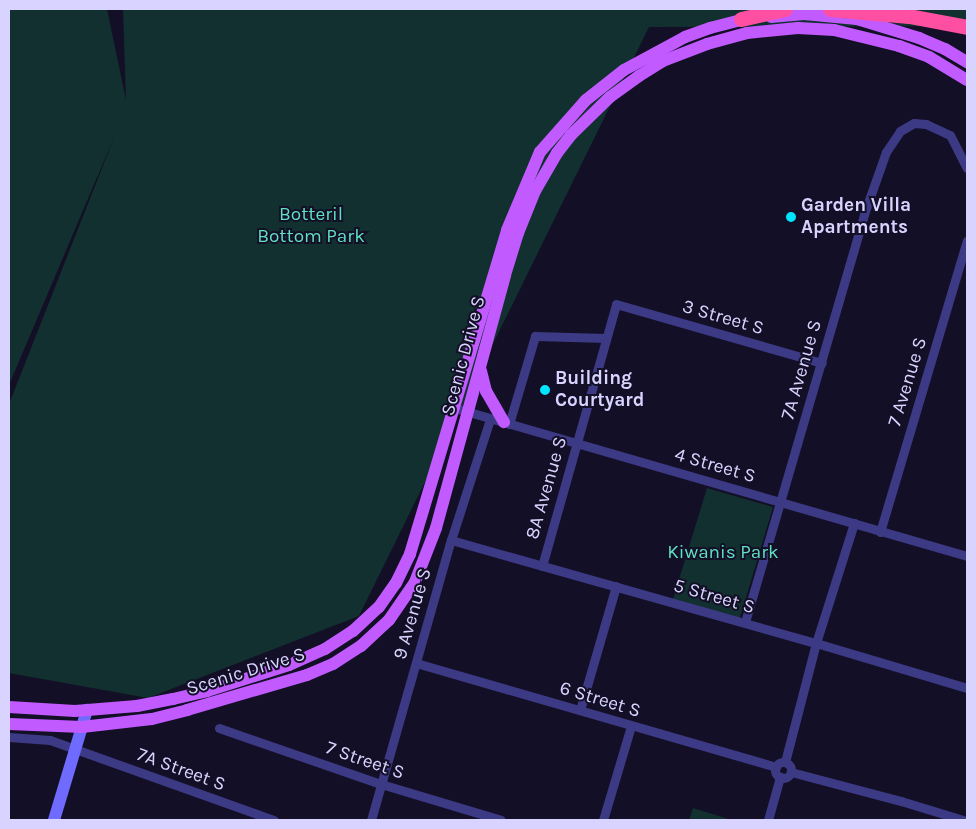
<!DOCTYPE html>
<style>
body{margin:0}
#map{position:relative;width:976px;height:829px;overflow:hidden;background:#130f26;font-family:Karla,sans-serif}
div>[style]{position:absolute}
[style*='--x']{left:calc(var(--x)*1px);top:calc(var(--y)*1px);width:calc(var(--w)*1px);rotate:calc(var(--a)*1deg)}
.green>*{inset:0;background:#12302f}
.street>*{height:9px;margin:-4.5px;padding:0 4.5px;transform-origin:4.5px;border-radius:4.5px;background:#3d3a85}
.street>.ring{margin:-4.5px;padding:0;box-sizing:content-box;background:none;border:9px solid #3d3a85;border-radius:50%}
.secondary>*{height:12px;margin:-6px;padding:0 6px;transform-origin:6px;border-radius:6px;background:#6f6bff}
.primary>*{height:12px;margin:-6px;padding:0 6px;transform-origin:6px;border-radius:6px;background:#c25bff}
.highway>*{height:15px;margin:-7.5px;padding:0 7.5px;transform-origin:7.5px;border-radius:7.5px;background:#ff4fa3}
.dots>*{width:14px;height:14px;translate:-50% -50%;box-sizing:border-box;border:2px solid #130f26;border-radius:50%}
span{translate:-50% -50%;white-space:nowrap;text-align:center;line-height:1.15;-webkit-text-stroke:4px #130f26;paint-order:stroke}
.poi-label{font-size:19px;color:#d9d4ff;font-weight:700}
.left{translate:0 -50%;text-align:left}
.park-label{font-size:19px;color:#5fe0c0}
.street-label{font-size:19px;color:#d9d4ff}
.frame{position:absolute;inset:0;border:10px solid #d9d4ff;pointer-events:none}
</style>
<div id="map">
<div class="green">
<i style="clip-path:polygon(9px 9px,107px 9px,126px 100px,123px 9px,967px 9px,967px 26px,649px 27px,359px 616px,148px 698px,9px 673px,9px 404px,115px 135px,9px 385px)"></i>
<i style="clip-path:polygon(707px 488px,773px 507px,740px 618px,673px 599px)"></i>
<i style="clip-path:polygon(693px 808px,732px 820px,689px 820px)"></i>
</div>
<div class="street">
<i style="--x:455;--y:408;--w:533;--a:16.12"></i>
<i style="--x:509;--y:424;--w:92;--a:-73.5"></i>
<i style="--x:535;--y:336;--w:71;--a:1.6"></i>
<i style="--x:880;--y:532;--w:304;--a:-73.4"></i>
<i style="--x:451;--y:540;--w:379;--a:15.8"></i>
<i style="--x:816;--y:643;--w:158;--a:16.6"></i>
<i style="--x:542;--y:566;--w:272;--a:-74.2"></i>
<i style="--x:616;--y:304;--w:214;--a:16"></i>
<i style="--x:745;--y:622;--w:425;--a:-73.7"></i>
<i style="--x:864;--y:214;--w:66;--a:-70.5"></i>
<i style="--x:886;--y:152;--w:25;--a:-56"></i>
<i style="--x:900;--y:131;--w:16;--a:-30"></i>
<i style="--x:914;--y:123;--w:12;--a:5"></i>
<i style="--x:926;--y:124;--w:26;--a:25"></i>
<i style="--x:950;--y:135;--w:37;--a:63"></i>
<i style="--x:416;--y:663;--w:375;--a:16.1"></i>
<i style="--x:580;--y:710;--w:129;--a:-73.8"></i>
<i style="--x:219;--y:728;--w:171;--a:19.1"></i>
<i style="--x:381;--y:784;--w:125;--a:16.7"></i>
<i style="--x:9;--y:737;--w:41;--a:4.2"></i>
<i style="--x:50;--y:740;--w:238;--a:19.7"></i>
<i style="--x:785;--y:762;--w:123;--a:-75.4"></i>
<i style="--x:816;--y:643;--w:126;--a:-72.4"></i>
<i class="ring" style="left:775px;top:762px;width:7px;height:7px"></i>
<i style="--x:791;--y:772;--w:114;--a:14.8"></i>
<i style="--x:901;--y:801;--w:65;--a:17"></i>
<i style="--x:371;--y:820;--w:291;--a:-74.1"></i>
<i style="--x:451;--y:540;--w:127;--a:-72.1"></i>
<i style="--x:603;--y:820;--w:98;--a:-73.4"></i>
<i style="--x:768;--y:820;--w:45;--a:-74.4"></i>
</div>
<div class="secondary">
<i style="--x:54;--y:820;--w:115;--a:-73.3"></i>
</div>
<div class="primary">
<i style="--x:771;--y:17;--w:33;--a:-5"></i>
<i style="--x:804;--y:14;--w:53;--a:5.4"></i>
<i style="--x:857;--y:19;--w:65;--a:17"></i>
<i style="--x:919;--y:38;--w:28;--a:23"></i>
<i style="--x:945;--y:49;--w:26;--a:31"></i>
<i style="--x:481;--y:371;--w:21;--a:76"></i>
<i style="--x:486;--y:391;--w:36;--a:60"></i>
<i style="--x:9;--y:707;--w:66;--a:3.5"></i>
<i style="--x:75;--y:711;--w:62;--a:-4.6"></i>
<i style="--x:137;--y:706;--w:37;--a:-11"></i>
<i style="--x:173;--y:699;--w:35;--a:-13"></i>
<i style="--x:207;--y:691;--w:86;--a:-17.6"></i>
<i style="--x:289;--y:665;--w:39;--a:-24"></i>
<i style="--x:325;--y:649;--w:33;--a:-33"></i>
<i style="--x:353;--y:631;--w:35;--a:-43"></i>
<i style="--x:379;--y:607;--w:29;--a:-55"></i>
<i style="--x:396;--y:583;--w:32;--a:-64"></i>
<i style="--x:410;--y:554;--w:338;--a:-73.3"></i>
<i style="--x:507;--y:230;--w:85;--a:-67.1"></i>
<i style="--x:540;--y:152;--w:69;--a:-48.5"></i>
<i style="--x:586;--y:100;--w:48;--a:-38.3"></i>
<i style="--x:624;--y:70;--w:69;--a:-28.4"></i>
<i style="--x:685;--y:37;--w:27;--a:-20"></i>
<i style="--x:710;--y:28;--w:40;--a:-14.4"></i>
<i style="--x:9;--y:724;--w:73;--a:2.4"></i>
<i style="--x:82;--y:727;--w:70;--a:-6.5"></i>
<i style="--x:152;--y:719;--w:36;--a:-14"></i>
<i style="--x:187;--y:710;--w:125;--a:-16.3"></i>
<i style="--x:307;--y:675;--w:28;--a:-23"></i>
<i style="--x:333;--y:664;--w:33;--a:-33"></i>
<i style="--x:361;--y:646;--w:38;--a:-43"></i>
<i style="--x:389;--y:620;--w:46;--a:-55.6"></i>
<i style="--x:415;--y:582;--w:58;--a:-68.7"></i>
<i style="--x:436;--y:528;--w:262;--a:-74.7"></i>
<i style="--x:505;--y:275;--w:44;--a:-72.8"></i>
<i style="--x:518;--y:233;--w:45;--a:-68"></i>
<i style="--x:535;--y:191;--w:44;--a:-59.9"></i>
<i style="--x:557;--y:153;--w:23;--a:-52"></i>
<i style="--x:571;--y:135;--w:54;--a:-44.3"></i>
<i style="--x:610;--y:97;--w:36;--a:-36"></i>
<i style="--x:639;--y:76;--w:28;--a:-32"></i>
<i style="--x:663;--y:61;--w:47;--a:-21.1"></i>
<i style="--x:707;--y:44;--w:41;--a:-15.4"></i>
<i style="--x:747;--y:33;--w:51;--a:-5.6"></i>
<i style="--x:798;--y:28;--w:36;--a:3"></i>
<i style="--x:834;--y:30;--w:67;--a:13.8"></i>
<i style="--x:899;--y:46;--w:32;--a:20"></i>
<i style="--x:929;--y:57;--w:44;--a:31.2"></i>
</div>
<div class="highway">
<i style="--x:830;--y:9;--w:79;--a:5.1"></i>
<i style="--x:909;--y:16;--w:59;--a:10.7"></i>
<i style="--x:741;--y:19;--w:45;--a:-12.8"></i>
</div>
<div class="dots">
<i style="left:791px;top:217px;background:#00e5ff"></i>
<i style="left:545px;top:390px;background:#00e5ff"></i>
</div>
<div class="poi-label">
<span class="left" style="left:801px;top:217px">Garden Villa<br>Apartments</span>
<span class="left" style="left:555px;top:390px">Building<br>Courtyard</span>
</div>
<div class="park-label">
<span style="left:311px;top:226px">Botteril<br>Bottom Park</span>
<span style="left:723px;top:553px">Kiwanis Park</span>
</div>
<div class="street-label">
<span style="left:723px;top:318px;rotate:16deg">3 Street S</span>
<span style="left:464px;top:356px;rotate:-75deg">Scenic Drive S</span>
<span style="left:802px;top:370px;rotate:-74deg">7A Avenue S</span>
<span style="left:908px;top:382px;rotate:-73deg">7 Avenue S</span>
<span style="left:715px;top:466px;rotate:16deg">4 Street S</span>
<span style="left:547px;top:488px;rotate:-74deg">8A Avenue S</span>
<span style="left:714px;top:597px;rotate:16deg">5 Street S</span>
<span style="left:413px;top:614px;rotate:-74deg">9 Avenue S</span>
<span style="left:246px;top:672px;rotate:-17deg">Scenic Drive S</span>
<span style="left:600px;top:700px;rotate:17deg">6 Street S</span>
<span style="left:365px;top:761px;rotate:19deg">7 Street S</span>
<span style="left:181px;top:770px;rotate:20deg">7A Street S</span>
</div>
<div class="frame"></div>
</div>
